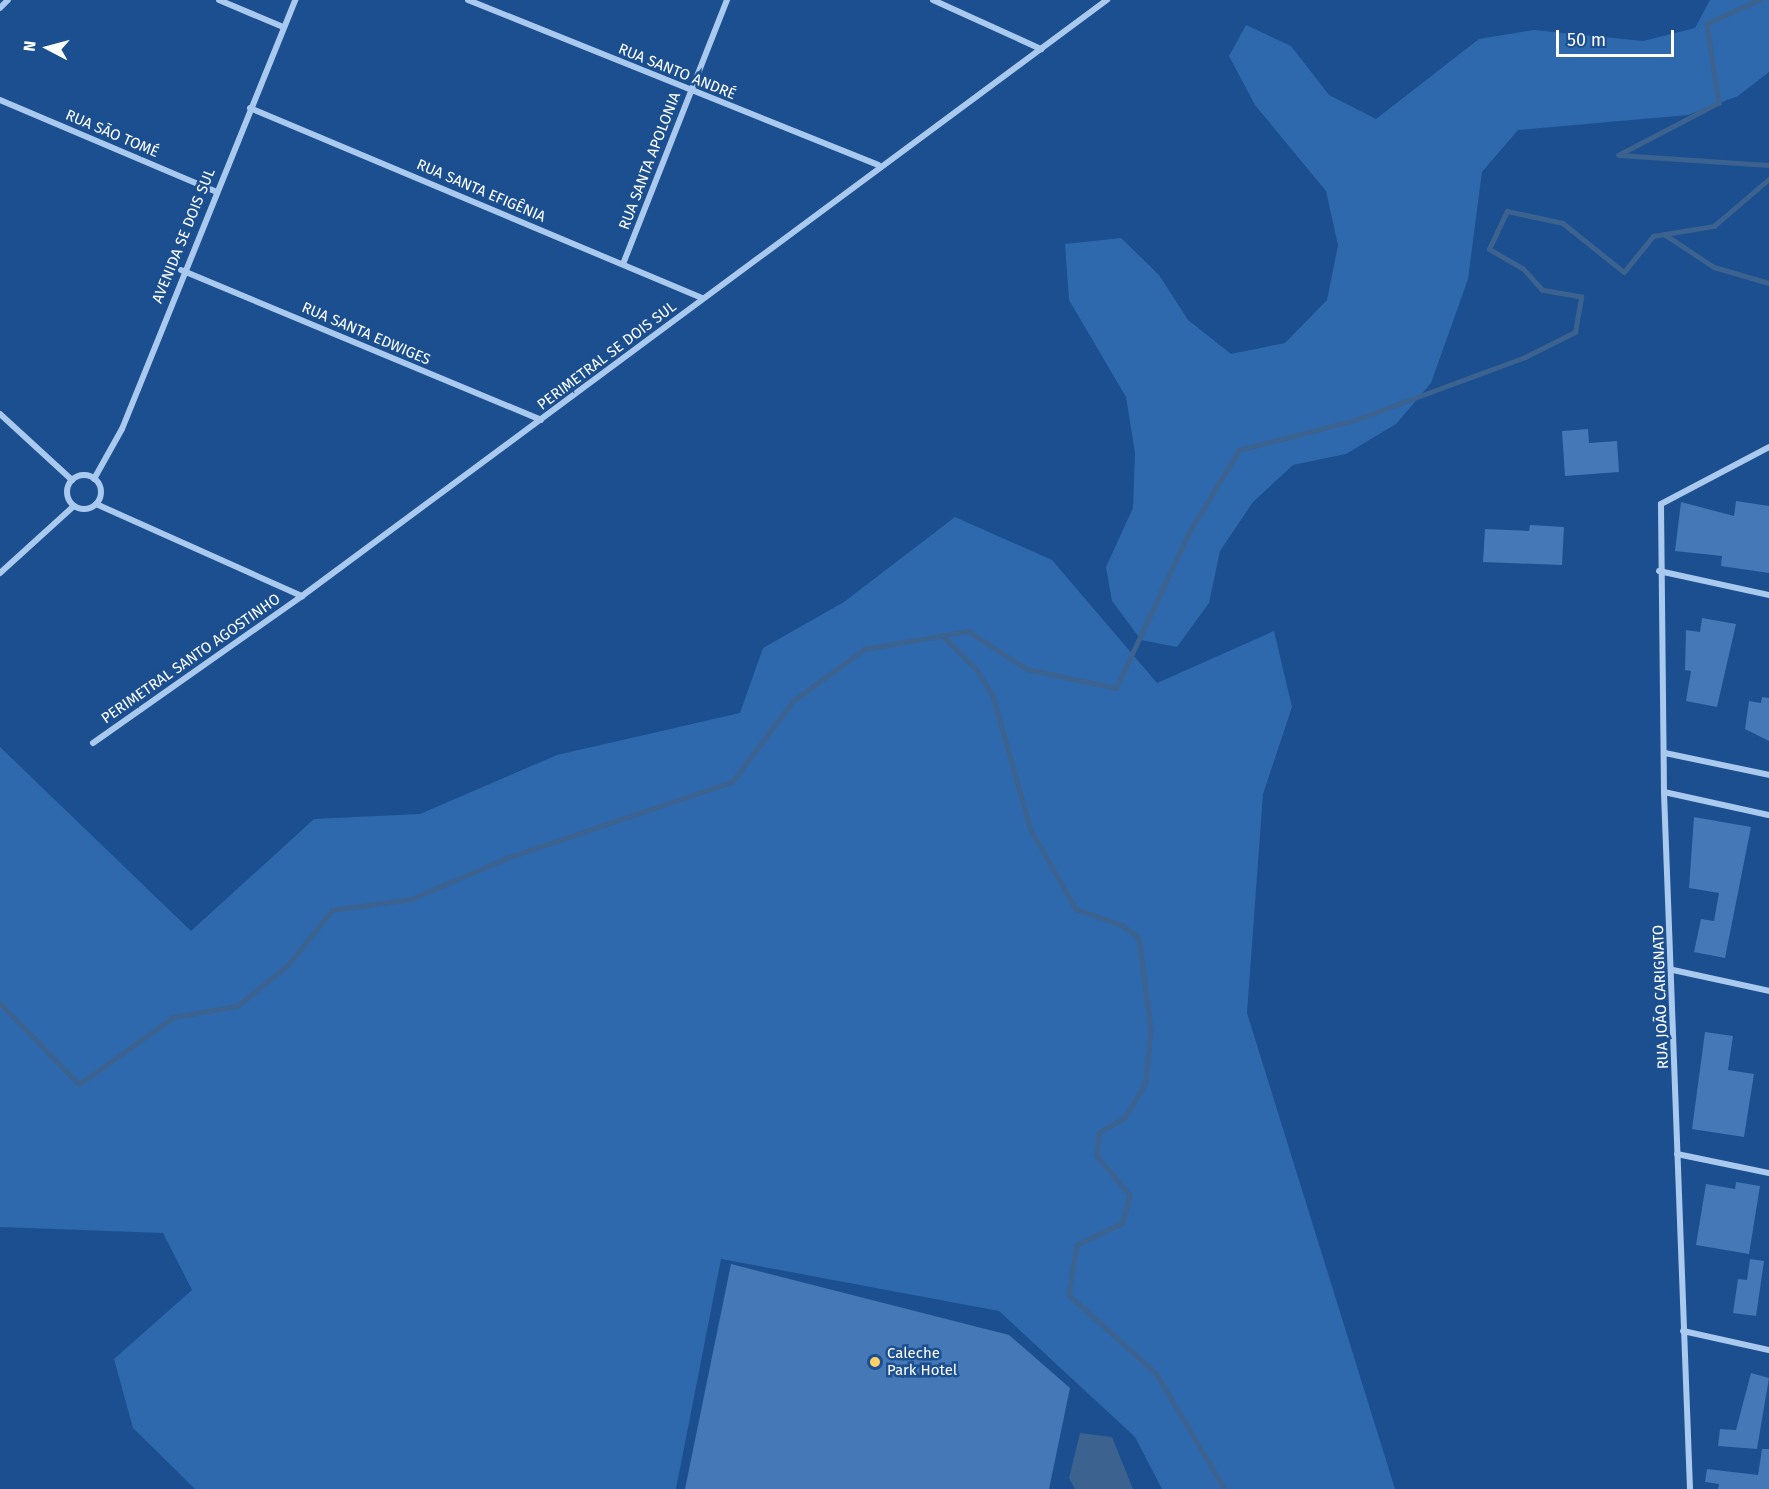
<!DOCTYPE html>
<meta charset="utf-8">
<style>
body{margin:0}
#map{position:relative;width:1769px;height:1489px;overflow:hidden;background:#1b4f8f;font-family:"Fira Sans",sans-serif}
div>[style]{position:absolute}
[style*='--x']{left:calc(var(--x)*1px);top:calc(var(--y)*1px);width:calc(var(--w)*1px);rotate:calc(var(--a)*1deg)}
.green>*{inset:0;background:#2e69ad}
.water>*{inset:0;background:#3c6290}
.stream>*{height:4.5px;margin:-2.25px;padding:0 2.25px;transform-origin:2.25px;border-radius:2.25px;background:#3c6290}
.building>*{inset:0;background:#4478b7}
.minor>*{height:6px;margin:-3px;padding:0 3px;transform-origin:3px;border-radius:3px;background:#a9c9ee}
.minor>.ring{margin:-3px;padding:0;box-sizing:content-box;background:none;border:6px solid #a9c9ee;border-radius:50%}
.dots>*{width:16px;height:16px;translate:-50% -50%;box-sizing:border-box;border:3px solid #1b4f8f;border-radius:50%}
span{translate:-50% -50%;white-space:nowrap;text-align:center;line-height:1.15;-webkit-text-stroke:5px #1b4f8f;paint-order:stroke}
.street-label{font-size:15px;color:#fff}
.poi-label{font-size:15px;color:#fff}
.left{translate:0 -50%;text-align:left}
.north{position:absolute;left:18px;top:18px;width:60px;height:60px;-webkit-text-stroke:4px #1b4f8f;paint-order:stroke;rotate:276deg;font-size:16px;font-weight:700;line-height:24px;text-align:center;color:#fff}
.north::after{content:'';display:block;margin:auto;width:21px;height:27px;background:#fff;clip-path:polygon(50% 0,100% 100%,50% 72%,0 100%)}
.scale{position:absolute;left:1556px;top:30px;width:118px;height:27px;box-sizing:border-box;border:3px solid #fff;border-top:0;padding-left:8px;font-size:18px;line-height:21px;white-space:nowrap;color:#fff;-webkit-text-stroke:4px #1b4f8f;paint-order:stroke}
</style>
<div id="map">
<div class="green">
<i style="clip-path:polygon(1710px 0,1769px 0,1769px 72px,1738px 96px,1688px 115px,1518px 130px,1482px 172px,1468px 279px,1431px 383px,1396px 424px,1346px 454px,1293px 465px,1253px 502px,1220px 551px,1209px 603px,1177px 647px,1141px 640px,1112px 601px,1106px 567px,1133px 508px,1135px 453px,1126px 397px,1069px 300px,1065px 244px,1121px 238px,1159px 275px,1188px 320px,1231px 354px,1285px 343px,1327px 300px,1338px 245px,1326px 191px,1255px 105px,1229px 56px,1246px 25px,1291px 46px,1329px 95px,1376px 119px,1479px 39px,1534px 30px,1643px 41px,1695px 28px)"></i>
<i style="clip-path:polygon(955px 517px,1052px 560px,1157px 683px,1274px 631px,1292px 707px,1263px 794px,1247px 1013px,1395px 1489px,1162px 1489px,1135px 1437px,999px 1311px,721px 1259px,676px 1489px,195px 1489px,133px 1428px,114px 1359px,192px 1290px,163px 1233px,0 1227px,0 747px,191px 931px,314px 819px,420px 814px,557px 755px,740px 713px,763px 648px,844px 602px)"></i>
</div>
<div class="water">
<i style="clip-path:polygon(1080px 1433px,1112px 1437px,1133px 1489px,1075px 1489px,1069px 1478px)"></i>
</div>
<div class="stream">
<i style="--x:1760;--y:0;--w:58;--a:155.6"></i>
<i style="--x:1707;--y:24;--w:80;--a:81.4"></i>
<i style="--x:1719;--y:103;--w:113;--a:152.5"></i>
<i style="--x:1619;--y:155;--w:150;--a:3.8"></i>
<i style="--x:1664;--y:234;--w:60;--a:33.4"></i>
<i style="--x:1714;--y:267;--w:57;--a:16.2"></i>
<i style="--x:942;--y:635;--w:49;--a:45"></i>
<i style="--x:977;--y:670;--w:31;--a:58"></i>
<i style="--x:993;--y:696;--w:139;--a:74.2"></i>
<i style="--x:1031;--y:830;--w:91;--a:60.3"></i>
<i style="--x:1076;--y:909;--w:49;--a:19.2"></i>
<i style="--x:1122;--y:925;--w:21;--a:37"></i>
<i style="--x:1139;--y:938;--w:92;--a:82.5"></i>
<i style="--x:1151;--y:1029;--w:54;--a:95.3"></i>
<i style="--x:1146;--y:1083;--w:41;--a:121"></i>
<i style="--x:1125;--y:1118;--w:30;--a:150"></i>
<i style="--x:1099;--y:1133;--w:23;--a:95"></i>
<i style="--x:1097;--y:1156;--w:51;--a:49.8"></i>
<i style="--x:1130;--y:1195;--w:29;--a:104"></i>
<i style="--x:1123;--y:1223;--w:51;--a:154.4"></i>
<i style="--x:1077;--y:1245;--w:51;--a:99.1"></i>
<i style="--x:1069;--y:1295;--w:117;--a:41.9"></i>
<i style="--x:1156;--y:1373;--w:135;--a:59.3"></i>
<i style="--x:0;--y:1003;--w:113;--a:45.7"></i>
<i style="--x:79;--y:1084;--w:116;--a:-35.2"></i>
<i style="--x:174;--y:1017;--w:64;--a:-9.9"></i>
<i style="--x:237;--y:1006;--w:65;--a:-38.8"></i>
<i style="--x:288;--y:965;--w:70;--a:-51.3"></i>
<i style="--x:332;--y:910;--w:80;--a:-7.9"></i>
<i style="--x:411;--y:899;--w:104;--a:-23.1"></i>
<i style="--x:507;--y:858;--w:237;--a:-18.7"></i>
<i style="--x:732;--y:782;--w:101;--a:-53"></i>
<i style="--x:793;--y:701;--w:88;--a:-36.2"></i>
<i style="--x:864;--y:649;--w:106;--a:-9.8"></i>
<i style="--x:968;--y:631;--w:70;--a:32.8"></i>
<i style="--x:1027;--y:669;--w:91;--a:12.1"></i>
<i style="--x:1116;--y:688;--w:170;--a:-64.9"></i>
<i style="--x:1188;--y:534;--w:98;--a:-58.7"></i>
<i style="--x:1239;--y:450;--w:120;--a:-14.5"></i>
<i style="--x:1355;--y:420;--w:181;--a:-20.3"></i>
<i style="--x:1525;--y:357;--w:56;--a:-26.6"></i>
<i style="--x:1575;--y:332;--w:36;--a:-80"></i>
<i style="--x:1581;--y:297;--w:40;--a:-170"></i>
<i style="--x:1542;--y:290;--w:28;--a:-132"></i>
<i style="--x:1523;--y:269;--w:39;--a:-150"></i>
<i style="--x:1489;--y:249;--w:42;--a:-64.7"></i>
<i style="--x:1507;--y:211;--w:57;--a:12.1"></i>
<i style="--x:1563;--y:223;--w:78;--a:38.8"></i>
<i style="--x:1624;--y:272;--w:46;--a:-51.1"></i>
<i style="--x:1653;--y:236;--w:62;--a:-9.3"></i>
<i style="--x:1714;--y:226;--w:72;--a:-40.5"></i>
</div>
<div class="building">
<i style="clip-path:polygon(1588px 429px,1589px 443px,1617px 441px,1619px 472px,1565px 476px,1562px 431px)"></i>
<i style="clip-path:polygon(1736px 501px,1769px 506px,1769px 573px,1721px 566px,1722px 556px,1675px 551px,1681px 502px,1734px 516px)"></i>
<i style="clip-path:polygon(1530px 525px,1564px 527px,1562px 565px,1483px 562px,1485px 529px,1529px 531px)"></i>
<i style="clip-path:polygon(1702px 618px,1736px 624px,1717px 707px,1686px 701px,1691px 671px,1685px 670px,1686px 630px,1700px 632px)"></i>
<i style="clip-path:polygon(1762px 697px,1769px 698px,1769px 741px,1745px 729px,1749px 701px,1761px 703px)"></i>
<i style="clip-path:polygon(1694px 817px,1751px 827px,1725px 958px,1694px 952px,1701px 919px,1714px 921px,1719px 893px,1689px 888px)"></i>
<i style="clip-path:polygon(1705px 1032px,1733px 1036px,1728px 1070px,1754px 1074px,1744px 1137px,1692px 1129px)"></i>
<i style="clip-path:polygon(1736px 1182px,1760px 1186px,1749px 1254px,1696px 1245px,1706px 1184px,1735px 1189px)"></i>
<i style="clip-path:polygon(1750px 1259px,1764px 1261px,1756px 1316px,1733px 1313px,1738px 1279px,1747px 1280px)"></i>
<i style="clip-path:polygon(731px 1264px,1009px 1335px,1070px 1388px,1049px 1489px,685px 1489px)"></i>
<i style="clip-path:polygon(1751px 1373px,1769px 1378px,1757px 1449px,1718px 1446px,1720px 1429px,1736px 1430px)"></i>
<i style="clip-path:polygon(1762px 1449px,1769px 1449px,1769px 1489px,1718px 1489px,1719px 1484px,1705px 1482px,1707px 1469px,1758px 1475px)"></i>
</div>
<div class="minor">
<i style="--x:219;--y:0;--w:69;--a:22.9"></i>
<i style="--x:468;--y:0;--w:442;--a:21.9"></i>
<i style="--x:933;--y:0;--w:119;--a:24.4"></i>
<i style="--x:0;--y:8;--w:11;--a:-45"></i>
<i style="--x:0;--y:100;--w:233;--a:23"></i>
<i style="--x:250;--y:108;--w:491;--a:22.8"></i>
<i style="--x:623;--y:264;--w:284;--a:-68.5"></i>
<i style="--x:181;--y:270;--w:390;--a:22.6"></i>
<i style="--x:0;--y:414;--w:98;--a:42.5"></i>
<i class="ring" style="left:67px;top:475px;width:28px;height:28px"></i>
<i style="--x:94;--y:479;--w:57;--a:-60.8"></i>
<i style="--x:122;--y:429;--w:463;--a:-68"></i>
<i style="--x:96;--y:504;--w:226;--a:24.1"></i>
<i style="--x:1659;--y:571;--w:113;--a:12.3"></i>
<i style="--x:0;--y:573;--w:100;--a:-42.2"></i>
<i style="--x:93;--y:743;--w:256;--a:-35.1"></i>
<i style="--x:302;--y:596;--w:1002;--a:-36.52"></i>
<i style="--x:1665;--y:753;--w:106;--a:11.9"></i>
<i style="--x:1664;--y:792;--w:107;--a:12.4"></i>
<i style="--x:1673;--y:970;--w:98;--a:12.3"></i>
<i style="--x:1677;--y:1154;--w:94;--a:11.7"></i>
<i style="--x:1683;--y:1331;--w:88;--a:12.5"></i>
<i style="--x:1690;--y:1489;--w:697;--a:-92.14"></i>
<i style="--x:1664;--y:792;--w:288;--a:-90.6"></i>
<i style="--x:1661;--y:504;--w:122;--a:-27.8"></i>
</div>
<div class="dots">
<i style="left:875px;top:1362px;background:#ffd166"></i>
</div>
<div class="street-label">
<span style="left:677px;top:72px;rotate:22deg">RUA SANTO ANDRÉ</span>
<span style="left:112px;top:134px;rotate:23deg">RUA SÃO TOMÉ</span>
<span style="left:650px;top:161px;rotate:-69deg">RUA SANTA APOLONIA</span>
<span style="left:481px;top:191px;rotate:23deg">RUA SANTA EFIGÊNIA</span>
<span style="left:184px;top:236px;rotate:-68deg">AVENIDA SE DOIS SUL</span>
<span style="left:366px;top:334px;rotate:23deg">RUA SANTA EDWIGES</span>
<span style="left:607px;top:356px;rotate:-37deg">PERIMETRAL SE DOIS SUL</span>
<span style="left:191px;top:659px;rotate:-35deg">PERIMETRAL SANTO AGOSTINHO</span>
<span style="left:1661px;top:997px;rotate:-92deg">RUA JOÃO CARIGNATO</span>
</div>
<div class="poi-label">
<span class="left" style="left:887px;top:1362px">Caleche<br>Park Hotel</span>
</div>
<div class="north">N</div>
<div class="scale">50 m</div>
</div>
